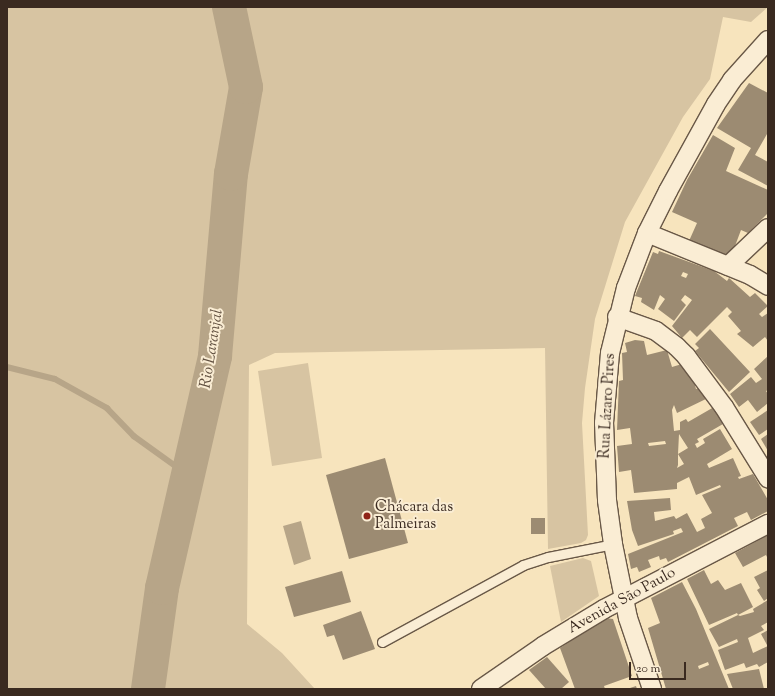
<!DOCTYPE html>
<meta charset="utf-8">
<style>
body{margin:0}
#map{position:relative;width:775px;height:696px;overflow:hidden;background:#f7e4bd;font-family:"Sorts Mill Goudy",serif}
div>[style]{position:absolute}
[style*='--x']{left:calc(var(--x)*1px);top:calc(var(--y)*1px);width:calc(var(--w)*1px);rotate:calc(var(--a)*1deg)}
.green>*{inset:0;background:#d7c4a2}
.water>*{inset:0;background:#b7a588}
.stream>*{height:5.5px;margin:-2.75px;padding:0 2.75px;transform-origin:2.75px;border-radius:2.75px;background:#b7a588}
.river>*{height:34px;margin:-17px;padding:0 17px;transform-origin:17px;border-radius:17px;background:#b7a588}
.building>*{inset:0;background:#9c8b72}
.roads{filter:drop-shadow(1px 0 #695847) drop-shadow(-1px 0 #695847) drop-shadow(0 1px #695847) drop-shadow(0 -1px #695847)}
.service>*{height:9px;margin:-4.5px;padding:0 4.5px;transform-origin:4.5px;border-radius:4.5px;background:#faedd4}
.minor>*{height:18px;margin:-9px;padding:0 9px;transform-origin:9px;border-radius:9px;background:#faedd4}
.dots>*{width:11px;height:11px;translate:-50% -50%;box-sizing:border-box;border:2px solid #faedd4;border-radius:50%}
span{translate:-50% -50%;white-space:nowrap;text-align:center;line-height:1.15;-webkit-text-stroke:4px #faedd4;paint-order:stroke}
.street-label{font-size:15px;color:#3a2a20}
.poi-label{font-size:15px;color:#3a2a20}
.left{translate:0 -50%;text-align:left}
.water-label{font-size:16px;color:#604f3f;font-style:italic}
.frame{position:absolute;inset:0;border:8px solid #3a2a20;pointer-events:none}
.scale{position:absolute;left:629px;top:662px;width:57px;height:18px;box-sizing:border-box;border:2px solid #3a2a20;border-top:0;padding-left:5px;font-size:12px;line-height:14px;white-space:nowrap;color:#3a2a20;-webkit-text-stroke:3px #faedd4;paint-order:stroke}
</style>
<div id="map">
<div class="green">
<i style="clip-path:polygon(7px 7px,768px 7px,751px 22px,723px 17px,710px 79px,683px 117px,625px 222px,595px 319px,585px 388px,582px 423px,588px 535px,586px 540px,581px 543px,548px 549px,545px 348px,275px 353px,249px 365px,247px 624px,282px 653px,315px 689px,7px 689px)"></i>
<i style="clip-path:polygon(308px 363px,322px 458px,272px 466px,258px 371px)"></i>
<i style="clip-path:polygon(583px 558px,591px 561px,599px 596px,561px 622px,550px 566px)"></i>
</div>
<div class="water">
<i style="clip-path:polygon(301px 521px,311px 559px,294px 565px,283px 526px)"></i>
</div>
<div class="stream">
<i style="--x:231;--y:11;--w:9;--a:-27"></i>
<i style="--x:7;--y:367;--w:49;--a:14"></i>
<i style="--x:55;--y:379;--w:60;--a:29.1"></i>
<i style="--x:107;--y:408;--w:39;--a:46"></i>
<i style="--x:134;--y:436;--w:67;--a:35.8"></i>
</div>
<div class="river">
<i style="--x:148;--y:689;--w:102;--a:-82.1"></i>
<i style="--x:162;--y:588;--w:238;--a:-77.1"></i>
<i style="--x:215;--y:356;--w:183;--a:-85"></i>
<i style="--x:231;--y:174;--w:88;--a:-80.2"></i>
<i style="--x:246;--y:87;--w:82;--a:-102"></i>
</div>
<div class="building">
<i style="clip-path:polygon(749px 83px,768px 93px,768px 135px,767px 134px,755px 155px,768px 162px,768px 186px,738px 170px,751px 148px,717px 128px)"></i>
<i style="clip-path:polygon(713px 135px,735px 148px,726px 171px,768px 190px,768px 213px,748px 233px,741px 230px,735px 246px,725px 256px,689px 241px,697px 223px,672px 212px,687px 180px)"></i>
<i style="clip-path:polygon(evenodd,659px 251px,714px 271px,727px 281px,729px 278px,750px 297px,755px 293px,768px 306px,759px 314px,762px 317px,768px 313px,768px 341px,765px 337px,753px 347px,737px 334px,741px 331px,728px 316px,732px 312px,727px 307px,697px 337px,690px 330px,682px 338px,672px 326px,692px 300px,685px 295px,681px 300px,686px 305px,674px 321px,658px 309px,665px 299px,660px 295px,654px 310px,641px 302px,642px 298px,635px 296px,653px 252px,658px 254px,659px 251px,683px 272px,688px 274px,686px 278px,681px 276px,683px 272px)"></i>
<i style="clip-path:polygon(710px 329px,750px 372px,729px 392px,695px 351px,699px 348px,695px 344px)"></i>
<i style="clip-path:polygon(evenodd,635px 340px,644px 341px,647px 355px,667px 350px,672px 367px,682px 364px,693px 378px,696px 389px,700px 388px,708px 398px,677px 413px,674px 405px,672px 410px,674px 431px,680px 430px,680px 422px,686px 419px,688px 422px,714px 407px,723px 424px,697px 439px,699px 442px,695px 444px,697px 448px,705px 443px,703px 439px,720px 429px,732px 449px,707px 464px,709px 468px,733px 458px,741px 476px,738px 477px,739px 479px,753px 474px,768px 500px,768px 511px,751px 520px,747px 512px,734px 518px,738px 526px,668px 562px,666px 558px,660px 560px,659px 556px,648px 560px,651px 567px,639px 572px,637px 567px,631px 569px,628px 554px,683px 532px,681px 528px,673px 531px,674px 534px,638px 546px,632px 530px,627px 501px,670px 498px,671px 510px,654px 512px,655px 521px,674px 516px,676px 519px,687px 513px,697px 532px,705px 528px,701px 519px,712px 513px,702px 495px,721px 487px,720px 485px,696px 495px,689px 477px,677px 483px,677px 489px,634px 493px,631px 470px,619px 472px,617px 446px,632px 444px,630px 428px,617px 430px,619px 381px,623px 380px,622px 353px,627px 352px,625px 343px,635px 340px,679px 434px,688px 448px,678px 454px,679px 434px,635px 340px,665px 441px,666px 444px,649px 446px,648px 443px,665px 441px,635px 340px,678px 454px,684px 464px,677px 468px,678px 465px,678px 454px)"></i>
<i style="clip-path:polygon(768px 356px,768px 390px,766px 391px,768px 394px,768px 403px,757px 412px,748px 400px,739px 407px,730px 394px,751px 377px,756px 383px,762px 379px,754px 369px)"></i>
<i style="clip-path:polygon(768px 410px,768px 429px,759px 435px,750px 422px)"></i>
<i style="clip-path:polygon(768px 434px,768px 451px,761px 439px)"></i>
<i style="clip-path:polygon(385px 458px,408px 543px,349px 559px,326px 475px)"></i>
<i style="clip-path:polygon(531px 518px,545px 518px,545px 534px,531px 534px)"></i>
<i style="clip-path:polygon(768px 535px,768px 559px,766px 555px,743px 567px,735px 553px)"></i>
<i style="clip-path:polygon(704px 570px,711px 584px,718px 580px,725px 590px,741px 583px,753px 607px,738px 615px,737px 613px,709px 625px,687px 579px)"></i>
<i style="clip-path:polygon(768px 570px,768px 598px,764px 601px,757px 590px,760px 588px,754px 577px)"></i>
<i style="clip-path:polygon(342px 571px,351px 602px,294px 617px,285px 587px)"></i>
<i style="clip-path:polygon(evenodd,682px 582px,696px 609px,729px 689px,666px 689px,648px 628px,660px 623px,651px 598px,682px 582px,708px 662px,709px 665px,699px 669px,698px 666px,708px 662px)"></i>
<i style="clip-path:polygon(768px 600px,768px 622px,761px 626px,764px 630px,748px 638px,753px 653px,768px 646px,768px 662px,759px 667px,757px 664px,746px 668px,744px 663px,725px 670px,718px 650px,738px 642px,737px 639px,719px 647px,709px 629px,738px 615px,740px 616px,754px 612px,753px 609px)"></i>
<i style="clip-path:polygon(361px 611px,375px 649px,343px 660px,334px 635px,327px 637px,323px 625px)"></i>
<i style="clip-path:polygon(605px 618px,613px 619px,632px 676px,604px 686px,605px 689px,575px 689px,560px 648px)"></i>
<i style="clip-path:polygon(768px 630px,768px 644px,767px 645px,761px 634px)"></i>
<i style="clip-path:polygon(547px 657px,569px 682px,561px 689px,546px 689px,529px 670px)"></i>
<i style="clip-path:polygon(759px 669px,764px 689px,733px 689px,727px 674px)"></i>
<i style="clip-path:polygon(636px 686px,637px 689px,627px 689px)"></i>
</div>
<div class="roads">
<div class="service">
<i style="--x:382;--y:642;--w:161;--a:-28.6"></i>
<i style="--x:523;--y:565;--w:26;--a:-18"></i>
<i style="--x:548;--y:557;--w:66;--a:-11.3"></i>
</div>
<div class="minor">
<i style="--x:647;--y:233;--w:111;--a:22.2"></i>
<i style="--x:750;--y:275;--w:21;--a:31"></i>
<i style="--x:728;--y:266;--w:55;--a:-43.5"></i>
<i style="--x:617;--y:317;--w:41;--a:19.7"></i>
<i style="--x:656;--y:331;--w:26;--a:37"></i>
<i style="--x:677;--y:347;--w:13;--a:45"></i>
<i style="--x:686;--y:356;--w:64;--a:53.3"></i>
<i style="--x:724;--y:407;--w:84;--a:58.2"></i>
<i style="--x:481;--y:689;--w:75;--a:-34.7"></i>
<i style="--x:543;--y:646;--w:71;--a:-31.2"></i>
<i style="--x:604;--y:609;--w:185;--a:-27.4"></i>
<i style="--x:652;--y:689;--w:75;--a:-108.7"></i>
<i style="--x:628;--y:618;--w:76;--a:-101.5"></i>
<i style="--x:613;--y:544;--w:44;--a:-97.8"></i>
<i style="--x:607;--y:500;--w:77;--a:-92.2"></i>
<i style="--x:604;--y:423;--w:70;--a:-85.1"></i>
<i style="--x:610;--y:353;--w:67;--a:-76.2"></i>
<i style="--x:626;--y:288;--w:59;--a:-69.1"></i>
<i style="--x:647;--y:233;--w:47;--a:-63.4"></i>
<i style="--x:668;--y:191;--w:99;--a:-61.1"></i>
<i style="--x:716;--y:104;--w:29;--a:-56"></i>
<i style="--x:732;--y:80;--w:54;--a:-48"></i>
</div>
</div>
<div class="dots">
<i style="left:367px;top:516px;background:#8f2418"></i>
</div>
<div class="street-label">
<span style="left:608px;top:406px;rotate:-87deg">Rua Lázaro Pires</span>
<span style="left:622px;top:601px;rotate:-29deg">Avenida São Paulo</span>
</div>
<div class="poi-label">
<span class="left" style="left:375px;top:516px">Chácara das<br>Palmeiras</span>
</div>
<div class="water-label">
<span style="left:213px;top:349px;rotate:-81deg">Rio Laranjal</span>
</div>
<div class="frame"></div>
<div class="scale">20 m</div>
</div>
